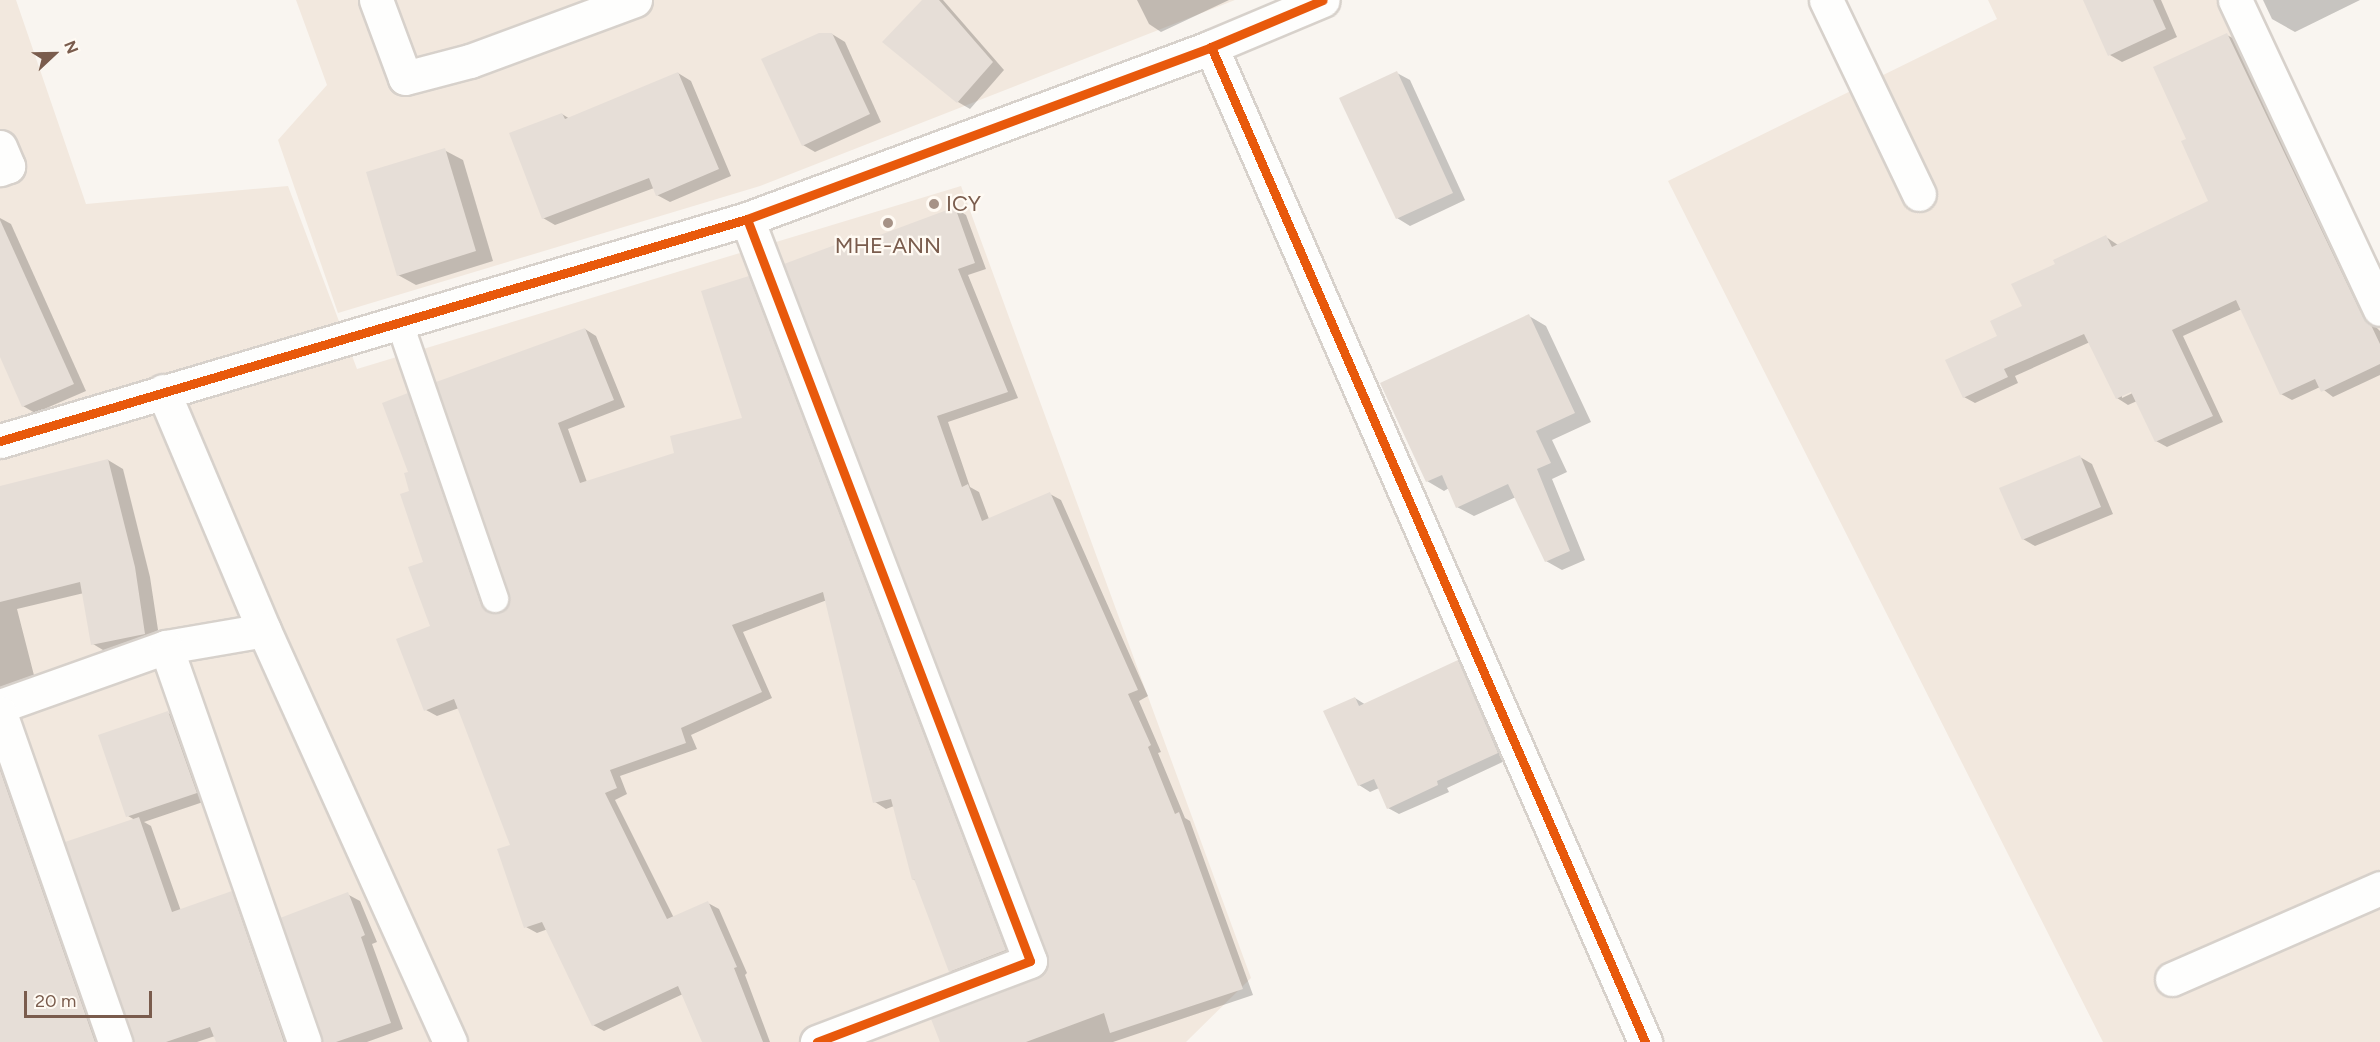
<!DOCTYPE html>
<style>
body{margin:0}
#map{position:relative;width:2380px;height:1042px;overflow:hidden;background:#f9f5f0;font-family:Figtree,sans-serif}
div>[style]{position:absolute}
[style*='--x']{left:calc(var(--x)*1px);top:calc(var(--y)*1px);width:calc(var(--w)*1px);rotate:calc(var(--a)*1deg)}
.residential>*{inset:0;background:#f2e8de}
.shadow>*{inset:0;background:#0003}
.building>*{inset:0;background:#e6ded7}
.roads{filter:drop-shadow(2px 0 #d7d1cb) drop-shadow(-2px 0 #d7d1cb) drop-shadow(0 2px #d7d1cb) drop-shadow(0 -2px #d7d1cb)}
.lane>*{height:26px;margin:-13px;padding:0 13px;transform-origin:13px;border-radius:13px;background:#fefefd}
.street>*{height:33px;margin:-16.5px;padding:0 16.5px;transform-origin:16.5px;border-radius:16.5px;background:#fefefd}
.secondary>*{height:33px;margin:-16.5px;padding:0 16.5px;transform-origin:16.5px;border-radius:16.5px;background:#fefefd}
.cycleway>*{height:9px;margin:-4.5px;padding:0 4.5px;transform-origin:4.5px;border-radius:4.5px;background:#e8590c}
.dots>*{width:16px;height:16px;translate:-50% -50%;box-sizing:border-box;border:3px solid #fffaf3;border-radius:50%}
span{translate:-50% -50%;white-space:nowrap;text-align:center;line-height:1.15;-webkit-text-stroke:4.5px #fffaf3;paint-order:stroke}
.poi-label{font-size:22px;color:#7a5c4d}
.left{translate:0 -50%;text-align:left}
.north{position:absolute;left:24px;top:24px;width:60px;height:60px;-webkit-text-stroke:4px #fffaf3;paint-order:stroke;rotate:68deg;font-size:16px;font-weight:700;line-height:24px;text-align:center;color:#7a5c4d}
.north::after{content:'';display:block;margin:auto;width:21px;height:27px;background:#7a5c4d;clip-path:polygon(50% 0,100% 100%,50% 72%,0 100%)}
.scale{position:absolute;left:24px;top:991px;width:128px;height:27px;box-sizing:border-box;border:3px solid #7a5c4d;border-top:0;padding-left:8px;font-size:18px;line-height:21px;white-space:nowrap;color:#7a5c4d;-webkit-text-stroke:4px #fffaf3;paint-order:stroke}
</style>
<div id="map">
<div class="residential">
<i style="clip-path:polygon(0 0,16px 0,86px 204px,288px 186px,357px 369px,961px 186px,1251px 978px,1186px 1042px,0 1042px)"></i>
<i style="clip-path:polygon(296px 0,1235px 0,760px 186px,338px 313px,278px 140px,327px 85px)"></i>
<i style="clip-path:polygon(1988px 0,2244px 0,2380px 288px,2380px 1042px,2103px 1042px,1668px 181px,1997px 19px)"></i>
</div>
<div class="shadow">
<i style="clip-path:polygon(924px 0,943px 0,1004px 70px,970px 109px,958px 102px)"></i>
<i style="clip-path:polygon(1137px 0,1229px 0,1161px 32px,1149px 24px)"></i>
<i style="clip-path:polygon(2106px 0,2161px 0,2177px 37px,2122px 62px,2110px 55px)"></i>
<i style="clip-path:polygon(2263px 0,2360px 0,2295px 32px,2272px 19px)"></i>
<i style="clip-path:polygon(832px 34px,845px 42px,881px 122px,815px 152px,803px 145px)"></i>
<i style="clip-path:polygon(evenodd,2227px 35px,2238px 41px,2374px 325px,2380px 331px,2380px 375px,2333px 397px,2320px 387px,2292px 400px,2281px 394px,2242px 309px,2183px 336px,2223px 422px,2167px 447px,2156px 441px,2137px 401px,2128px 405px,2117px 398px,2090px 342px,2015px 376px,2018px 383px,1975px 403px,1964px 397px,1999px 337px,2057px 264px,2106px 237px,2118px 245px,2210px 202px,2188px 139px,2227px 35px,2137px 387px,2139px 390px,2122px 398px,2122px 395px,2137px 387px)"></i>
<i style="clip-path:polygon(678px 73px,691px 81px,731px 176px,670px 202px,657px 195px,654px 188px,555px 225px,543px 218px,562px 114px,570px 119px)"></i>
<i style="clip-path:polygon(1397px 73px,1410px 80px,1465px 200px,1410px 226px,1397px 218px)"></i>
<i style="clip-path:polygon(444px 150px,463px 160px,493px 261px,416px 285px,398px 275px)"></i>
<i style="clip-path:polygon(955px 208px,966px 215px,986px 269px,968px 275px,1018px 398px,948px 422px,970px 487px,979px 492px,989px 519px,1050px 494px,1061px 500px,1148px 696px,1139px 701px,1161px 752px,1158px 753px,1185px 818px,1190px 821px,1253px 995px,1113px 1042px,941px 1042px,1046px 973px,1050px 965px,1049px 955px,843px 243px,850px 248px)"></i>
<i style="clip-path:polygon(0 218px,11px 224px,86px 391px,35px 413px,23px 406px,0 353px)"></i>
<i style="clip-path:polygon(748px 277px,760px 284px,1016px 956px,962px 977px,950px 971px,916px 881px,913px 879px,894px 806px,886px 809px,875px 802px,827px 600px,743px 632px,772px 698px,691px 735px,697px 749px,620px 776px,627px 794px,615px 800px,674px 918px,708px 903px,719px 909px,747px 973px,745px 975px,770px 1042px,704px 1042px,683px 994px,604px 1031px,593px 1025px,548px 929px,537px 933px,526px 927px,512px 846px,459px 708px,437px 716px,426px 710px,432px 627px,424px 563px,411px 492px,408px 394px,419px 401px,492px 612px,501px 614px,511px 603px,511px 594px,438px 383px,585px 329px,596px 336px,625px 407px,568px 429px,587px 482px,676px 454px,744px 419px)"></i>
<i style="clip-path:polygon(1529px 316px,1546px 326px,1591px 422px,1552px 440px,1567px 472px,1552px 479px,1585px 560px,1562px 570px,1546px 561px,1516px 497px,1474px 516px,1457px 507px,1449px 488px,1444px 491px,1427px 481px)"></i>
<i style="clip-path:polygon(2080px 457px,2092px 464px,2113px 514px,2035px 546px,2023px 539px)"></i>
<i style="clip-path:polygon(108px 460px,123px 469px,150px 577px,160px 643px,108px 653px,93px 644px,84px 593px,17px 609px,37px 687px,0 703px,0 487px)"></i>
<i style="clip-path:polygon(1458px 662px,1469px 668px,1509px 759px,1447px 788px,1449px 792px,1399px 814px,1388px 808px,1379px 788px,1370px 792px,1359px 785px,1355px 698px,1366px 705px)"></i>
<i style="clip-path:polygon(168px 713px,181px 720px,209px 800px,144px 822px,151px 826px,181px 911px,231px 893px,244px 900px,295px 1042px,217px 1042px,215px 1036px,197px 1042px,135px 1042px,135px 820px,128px 816px)"></i>
<i style="clip-path:polygon(0 738px,106px 1042px,0 1042px)"></i>
<i style="clip-path:polygon(347px 894px,360px 901px,377px 942px,372px 944px,403px 1029px,367px 1042px,323px 1042px)"></i>
</div>
<div class="building">
<i style="clip-path:polygon(922px 0,939px 0,993px 62px,957px 103px,882px 42px)"></i>
<i style="clip-path:polygon(2083px 0,2153px 0,2166px 29px,2108px 56px)"></i>
<i style="clip-path:polygon(819px 33px,832px 33px,870px 114px,802px 146px,761px 59px)"></i>
<i style="clip-path:polygon(2227px 33px,2363px 317px,2371px 325px,2380px 344px,2380px 364px,2321px 392px,2315px 379px,2280px 395px,2236px 300px,2172px 330px,2213px 416px,2155px 442px,2131px 392px,2116px 399px,2084px 334px,2004px 369px,2008px 377px,1963px 398px,1945px 360px,1997px 336px,1990px 321px,2022px 306px,2011px 284px,2055px 264px,2053px 260px,2106px 235px,2112px 247px,2208px 201px,2181px 141px,2186px 139px,2153px 67px)"></i>
<i style="clip-path:polygon(1397px 71px,1453px 193px,1396px 219px,1339px 98px)"></i>
<i style="clip-path:polygon(678px 72px,719px 169px,656px 196px,649px 178px,542px 219px,509px 133px,562px 113px,565px 119px)"></i>
<i style="clip-path:polygon(445px 148px,476px 251px,397px 276px,366px 172px)"></i>
<i style="clip-path:polygon(955px 207px,975px 263px,958px 269px,1008px 392px,937px 416px,962px 487px,968px 484px,982px 521px,1050px 492px,1138px 690px,1128px 694px,1151px 745px,1148px 747px,1175px 814px,1179px 812px,1243px 989px,1110px 1033px,1104px 1013px,1026px 1042px,940px 1042px,931px 1019px,1037px 979px,1045px 972px,1048px 965px,1048px 955px,784px 264px,843px 242px,845px 248px)"></i>
<i style="clip-path:polygon(0 220px,74px 384px,22px 407px,0 357px)"></i>
<i style="clip-path:polygon(749px 276px,1006px 950px,949px 972px,914px 879px,912px 880px,891px 799px,873px 803px,823px 592px,732px 625px,762px 692px,681px 728px,686px 743px,610px 770px,617px 788px,605px 793px,667px 919px,708px 901px,737px 967px,734px 968px,763px 1042px,702px 1042px,678px 986px,592px 1026px,542px 922px,524px 928px,497px 849px,510px 845px,454px 699px,424px 711px,396px 639px,430px 626px,408px 567px,423px 562px,400px 494px,409px 491px,404px 473px,408px 472px,382px 403px,408px 393px,481px 604px,492px 614px,500px 613px,510px 602px,509px 594px,436px 382px,585px 328px,614px 400px,558px 423px,580px 483px,674px 453px,670px 436px,742px 418px,701px 291px)"></i>
<i style="clip-path:polygon(1529px 314px,1575px 413px,1536px 431px,1551px 463px,1537px 469px,1570px 551px,1545px 562px,1508px 484px,1456px 508px,1442px 475px,1426px 482px,1380px 383px)"></i>
<i style="clip-path:polygon(2080px 455px,2101px 507px,2022px 540px,1999px 488px)"></i>
<i style="clip-path:polygon(108px 459px,135px 567px,145px 634px,91px 645px,80px 582px,0 602px,0 486px)"></i>
<i style="clip-path:polygon(1458px 660px,1498px 753px,1437px 781px,1438px 785px,1387px 809px,1374px 779px,1358px 786px,1323px 711px,1355px 697px,1359px 706px)"></i>
<i style="clip-path:polygon(168px 711px,197px 793px,126px 817px,98px 735px)"></i>
<i style="clip-path:polygon(0 770px,95px 1042px,0 1042px)"></i>
<i style="clip-path:polygon(139px 817px,172px 912px,232px 891px,284px 1042px,216px 1042px,210px 1027px,166px 1042px,133px 1042px,65px 842px)"></i>
<i style="clip-path:polygon(348px 892px,365px 935px,361px 937px,391px 1023px,336px 1042px,322px 1042px,280px 918px)"></i>
</div>
<div class="roads">
<div class="lane">
<i style="--x:400;--y:324;--w:291;--a:70.9"></i>
</div>
<div class="street">
<i style="--x:376;--y:0;--w:83;--a:69.6"></i>
<i style="--x:405;--y:78;--w:67;--a:-14.7"></i>
<i style="--x:470;--y:61;--w:176;--a:-20.3"></i>
<i style="--x:1826;--y:0;--w:215;--a:64.4"></i>
<i style="--x:2235;--y:0;--w:341;--a:64.9"></i>
<i style="--x:1211;--y:47;--w:1086;--a:66.43"></i>
<i style="--x:0;--y:147;--w:21;--a:67"></i>
<i style="--x:8;--y:166;--w:9;--a:159"></i>
<i style="--x:747;--y:219;--w:794;--a:69.12"></i>
<i style="--x:1030;--y:961;--w:228;--a:159.2"></i>
<i style="--x:163;--y:391;--w:259;--a:67.1"></i>
<i style="--x:264;--y:630;--w:452;--a:65.7"></i>
<i style="--x:166;--y:647;--w:99;--a:-9.8"></i>
<i style="--x:0;--y:706;--w:176;--a:-19.6"></i>
<i style="--x:166;--y:647;--w:418;--a:70.7"></i>
<i style="--x:0;--y:713;--w:349;--a:70.7"></i>
<i style="--x:2172;--y:979;--w:227;--a:-23.6"></i>
</div>
<div class="secondary">
<i style="--x:0;--y:441;--w:779;--a:-16.55"></i>
<i style="--x:747;--y:219;--w:495;--a:-20.3"></i>
<i style="--x:1211;--y:47;--w:121;--a:-22.8"></i>
</div>
</div>
<div class="cycleway">
<i style="--x:1211;--y:47;--w:1086;--a:66.43"></i>
<i style="--x:747;--y:219;--w:794;--a:69.12"></i>
<i style="--x:1030;--y:961;--w:228;--a:159.2"></i>
<i style="--x:0;--y:441;--w:779;--a:-16.55"></i>
<i style="--x:747;--y:219;--w:495;--a:-20.3"></i>
<i style="--x:1211;--y:47;--w:121;--a:-22.8"></i>
</div>
<div class="dots">
<i style="left:934px;top:204px;background:#a69286"></i>
<i style="left:888px;top:223px;background:#a69286"></i>
</div>
<div class="poi-label">
<span class="left" style="left:946px;top:204px">ICY</span>
<span style="left:888px;top:246px">MHE-ANN</span>
</div>
<div class="north">N</div>
<div class="scale">20 m</div>
</div>
